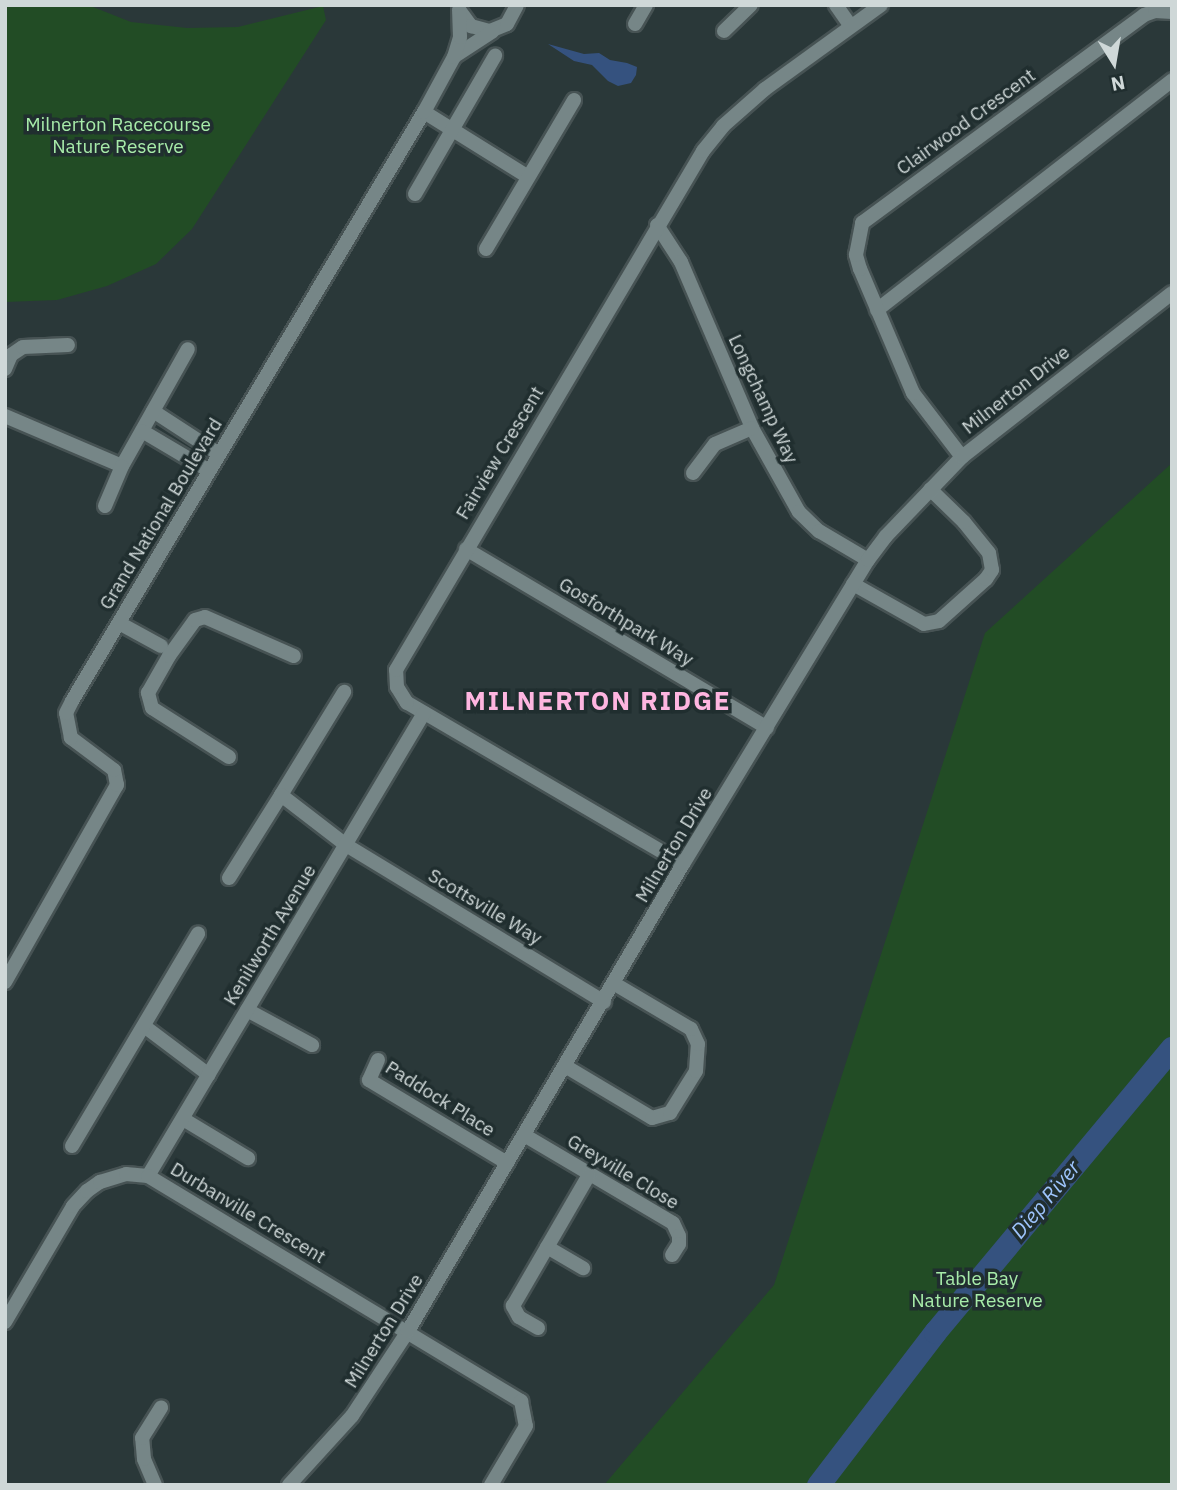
<!DOCTYPE html>
<style>
body{margin:0}
#map{position:relative;width:1177px;height:1490px;overflow:hidden;background:#2a3839;font-family:"IBM Plex Sans",sans-serif}
div>[style]{position:absolute}
[style*='--x']{left:calc(var(--x)*1px);top:calc(var(--y)*1px);width:calc(var(--w)*1px);rotate:calc(var(--a)*1deg)}
.green>*{inset:0;background:#224c25}
.water>*{inset:0;background:#35527f}
.river>*{height:23px;margin:-11.5px;padding:0 11.5px;transform-origin:11.5px;border-radius:11.5px;background:#35527f}
.roads{filter:drop-shadow(2px 0 #475354) drop-shadow(-2px 0 #475354) drop-shadow(0 2px #475354) drop-shadow(0 -2px #475354)}
.minor>*{height:14px;margin:-7px;padding:0 7px;transform-origin:7px;border-radius:7px;background:#768687}
span{translate:-50% -50%;white-space:nowrap;text-align:center;line-height:1.15;-webkit-text-stroke:7px #202e2f;paint-order:stroke}
.street-label{font-size:19px;color:#cfd8d8}
.park-label{font-size:19px;color:#a7eba9}
.water-label{font-size:21px;color:#9ec4fc;font-style:italic}
.district-label{font-size:26px;color:#feb5e0;font-weight:700;letter-spacing:2px}
.frame{position:absolute;inset:0;border:7px solid #cfd8d8;pointer-events:none}
.north{position:absolute;left:1079px;top:28px;width:70px;height:70px;-webkit-text-stroke:5px #202e2f;paint-order:stroke;rotate:169deg;font-size:19px;font-weight:700;line-height:28px;text-align:center;color:#cfd8d8}
.north::after{content:'';display:block;margin:auto;width:24px;height:32px;background:#cfd8d8;clip-path:polygon(50% 0,100% 100%,50% 72%,0 100%)}
</style>
<div id="map">
<div class="green">
<i style="clip-path:polygon(5px 5px,88px 5px,131px 22px,187px 28px,238px 27px,323px 6px,326px 20px,192px 229px,156px 264px,107px 286px,57px 300px,5px 302px)"></i>
<i style="clip-path:polygon(1172px 463px,1172px 1485px,604px 1485px,774px 1285px,985px 633px)"></i>
</div>
<div class="water">
<i style="clip-path:polygon(548px 44px,584px 54px,599px 53px,610px 60px,627px 63px,637px 67px,636px 75px,631px 83px,618px 86px,608px 81px,592px 65px,574px 61px)"></i>
</div>
<div class="river">
<i style="--x:818;--y:1485;--w:193;--a:-52.6"></i>
<i style="--x:935;--y:1332;--w:370;--a:-50.2"></i>
</div>
<div class="roads">
<div class="minor">
<i style="--x:836;--y:5;--w:24;--a:55"></i>
<i style="--x:460;--y:11;--w:19;--a:54"></i>
<i style="--x:471;--y:26;--w:20;--a:15"></i>
<i style="--x:490;--y:31;--w:18;--a:-22"></i>
<i style="--x:507;--y:24;--w:21;--a:-62"></i>
<i style="--x:635;--y:24;--w:22;--a:-60"></i>
<i style="--x:724;--y:31;--w:37;--a:-44"></i>
<i style="--x:455;--y:56;--w:45;--a:-33.3"></i>
<i style="--x:424;--y:112;--w:121;--a:31.9"></i>
<i style="--x:415;--y:194;--w:160;--a:-59.9"></i>
<i style="--x:657;--y:225;--w:44;--a:57"></i>
<i style="--x:681;--y:262;--w:181;--a:66.8"></i>
<i style="--x:752;--y:428;--w:96;--a:60.8"></i>
<i style="--x:799;--y:512;--w:28;--a:44"></i>
<i style="--x:819;--y:531;--w:57;--a:30.6"></i>
<i style="--x:486;--y:249;--w:173;--a:-59.4"></i>
<i style="--x:877;--y:310;--w:374;--a:-37.9"></i>
<i style="--x:5;--y:369;--w:15;--a:-67"></i>
<i style="--x:11;--y:355;--w:14;--a:-34"></i>
<i style="--x:23;--y:347;--w:45;--a:-2.5"></i>
<i style="--x:153;--y:411;--w:79;--a:33.1"></i>
<i style="--x:5;--y:416;--w:127;--a:23.1"></i>
<i style="--x:122;--y:466;--w:134;--a:-60.6"></i>
<i style="--x:142;--y:431;--w:77;--a:30.6"></i>
<i style="--x:962;--y:457;--w:81;--a:-127.4"></i>
<i style="--x:913;--y:393;--w:135;--a:-113.1"></i>
<i style="--x:860;--y:269;--w:15;--a:-106"></i>
<i style="--x:856;--y:255;--w:33;--a:-79"></i>
<i style="--x:862;--y:223;--w:350;--a:-36.4"></i>
<i style="--x:1144;--y:15;--w:12;--a:-20"></i>
<i style="--x:1155;--y:11;--w:17;--a:3"></i>
<i style="--x:693;--y:473;--w:36;--a:-53"></i>
<i style="--x:715;--y:444;--w:40;--a:-23.4"></i>
<i style="--x:105;--y:506;--w:43;--a:-67"></i>
<i style="--x:466;--y:549;--w:350;--a:30.7"></i>
<i style="--x:853;--y:584;--w:81;--a:29.4"></i>
<i style="--x:924;--y:624;--w:15;--a:-11"></i>
<i style="--x:939;--y:621;--w:63;--a:-41.8"></i>
<i style="--x:986;--y:579;--w:11;--a:-56"></i>
<i style="--x:992;--y:570;--w:17;--a:-100"></i>
<i style="--x:989;--y:553;--w:40;--a:-129"></i>
<i style="--x:964;--y:522;--w:47;--a:-135.9"></i>
<i style="--x:119;--y:623;--w:48;--a:28.7"></i>
<i style="--x:229;--y:757;--w:91;--a:-147.5"></i>
<i style="--x:152;--y:708;--w:16;--a:-105"></i>
<i style="--x:148;--y:693;--w:43;--a:-60.4"></i>
<i style="--x:169;--y:656;--w:44;--a:-54.2"></i>
<i style="--x:195;--y:620;--w:10;--a:-17"></i>
<i style="--x:205;--y:617;--w:97;--a:23.7"></i>
<i style="--x:281;--y:795;--w:121;--a:-58.5"></i>
<i style="--x:683;--y:864;--w:320;--a:-149.7"></i>
<i style="--x:407;--y:703;--w:19;--a:-122"></i>
<i style="--x:397;--y:687;--w:17;--a:-93"></i>
<i style="--x:396;--y:670;--w:603;--a:-59.39"></i>
<i style="--x:703;--y:151;--w:32;--a:-51"></i>
<i style="--x:723;--y:126;--w:56;--a:-41.4"></i>
<i style="--x:765;--y:89;--w:143;--a:-35.9"></i>
<i style="--x:229;--y:878;--w:98;--a:-57.9"></i>
<i style="--x:281;--y:795;--w:82;--a:37.6"></i>
<i style="--x:346;--y:845;--w:302;--a:31.3"></i>
<i style="--x:5;--y:982;--w:227;--a:-60.4"></i>
<i style="--x:117;--y:785;--w:15;--a:-101"></i>
<i style="--x:114;--y:770;--w:54;--a:-143.3"></i>
<i style="--x:71;--y:738;--w:25;--a:-101"></i>
<i style="--x:66;--y:713;--w:13;--a:-63"></i>
<i style="--x:72;--y:701;--w:686;--a:-59.14"></i>
<i style="--x:424;--y:112;--w:63;--a:-61.4"></i>
<i style="--x:454;--y:57;--w:21;--a:-73"></i>
<i style="--x:460;--y:37;--w:27;--a:-92"></i>
<i style="--x:247;--y:1010;--w:74;--a:28.3"></i>
<i style="--x:144;--y:1026;--w:81;--a:37"></i>
<i style="--x:378;--y:1060;--w:22;--a:114"></i>
<i style="--x:369;--y:1080;--w:161;--a:31"></i>
<i style="--x:565;--y:1066;--w:101;--a:30.9"></i>
<i style="--x:652;--y:1118;--w:19;--a:-16"></i>
<i style="--x:670;--y:1113;--w:49;--a:-58.2"></i>
<i style="--x:696;--y:1071;--w:27;--a:-86"></i>
<i style="--x:698;--y:1044;--w:17;--a:-115"></i>
<i style="--x:691;--y:1029;--w:88;--a:-149.4"></i>
<i style="--x:183;--y:1119;--w:76;--a:31"></i>
<i style="--x:524;--y:1135;--w:173;--a:30.6"></i>
<i style="--x:673;--y:1223;--w:14;--a:65"></i>
<i style="--x:679;--y:1236;--w:8;--a:90"></i>
<i style="--x:679;--y:1244;--w:13;--a:122"></i>
<i style="--x:72;--y:1146;--w:247;--a:-59.3"></i>
<i style="--x:148;--y:1176;--w:539;--a:-59.2"></i>
<i style="--x:547;--y:1247;--w:42;--a:30.3"></i>
<i style="--x:5;--y:1322;--w:134;--a:-59.6"></i>
<i style="--x:73;--y:1206;--w:21;--a:-47"></i>
<i style="--x:87;--y:1191;--w:16;--a:-35"></i>
<i style="--x:100;--y:1182;--w:27;--a:-17"></i>
<i style="--x:126;--y:1174;--w:22;--a:5"></i>
<i style="--x:148;--y:1176;--w:436;--a:31.1"></i>
<i style="--x:521;--y:1401;--w:25;--a:79"></i>
<i style="--x:526;--y:1426;--w:69;--a:120.7"></i>
<i style="--x:538;--y:1328;--w:22;--a:-150"></i>
<i style="--x:519;--y:1317;--w:13;--a:-119"></i>
<i style="--x:513;--y:1306;--w:151;--a:-59.9"></i>
<i style="--x:155;--y:1485;--w:28;--a:-113"></i>
<i style="--x:144;--y:1459;--w:21;--a:-95"></i>
<i style="--x:142;--y:1438;--w:36;--a:-58"></i>
<i style="--x:289;--y:1485;--w:93;--a:-47.6"></i>
<i style="--x:352;--y:1416;--w:102;--a:-56.6"></i>
<i style="--x:408;--y:1331;--w:542;--a:-59.51"></i>
<i style="--x:683;--y:864;--w:356;--a:-58.7"></i>
<i style="--x:868;--y:560;--w:30;--a:-53"></i>
<i style="--x:886;--y:536;--w:110;--a:-46.1"></i>
<i style="--x:962;--y:457;--w:266;--a:-38"></i>
</div>
</div>
<div class="street-label">
<span style="left:966px;top:122px;rotate:-36deg">Clairwood Crescent</span>
<span style="left:1016px;top:390px;rotate:-38deg">Milnerton Drive</span>
<span style="left:763px;top:399px;rotate:65deg">Longchamp Way</span>
<span style="left:500px;top:453px;rotate:-59deg">Fairview Crescent</span>
<span style="left:161px;top:514px;rotate:-59deg">Grand National Boulevard</span>
<span style="left:626px;top:622px;rotate:31deg">Gosforthpark Way</span>
<span style="left:674px;top:845px;rotate:-59deg">Milnerton Drive</span>
<span style="left:485px;top:907px;rotate:31deg">Scottsville Way</span>
<span style="left:270px;top:935px;rotate:-59deg">Kenilworth Avenue</span>
<span style="left:440px;top:1099px;rotate:32deg">Paddock Place</span>
<span style="left:623px;top:1172px;rotate:31deg">Greyville Close</span>
<span style="left:248px;top:1213px;rotate:31deg">Durbanville Crescent</span>
<span style="left:384px;top:1331px;rotate:-58deg">Milnerton Drive</span>
</div>
<div class="park-label">
<span style="left:118px;top:136px">Milnerton Racecourse<br>Nature Reserve</span>
<span style="left:977px;top:1290px">Table Bay<br>Nature Reserve</span>
</div>
<div class="water-label">
<span style="left:1045px;top:1199px;rotate:-50deg">Diep River</span>
</div>
<div class="district-label">
<span style="left:598px;top:701px">MILNERTON RIDGE</span>
</div>
<div class="frame"></div>
<div class="north">N</div>
</div>
